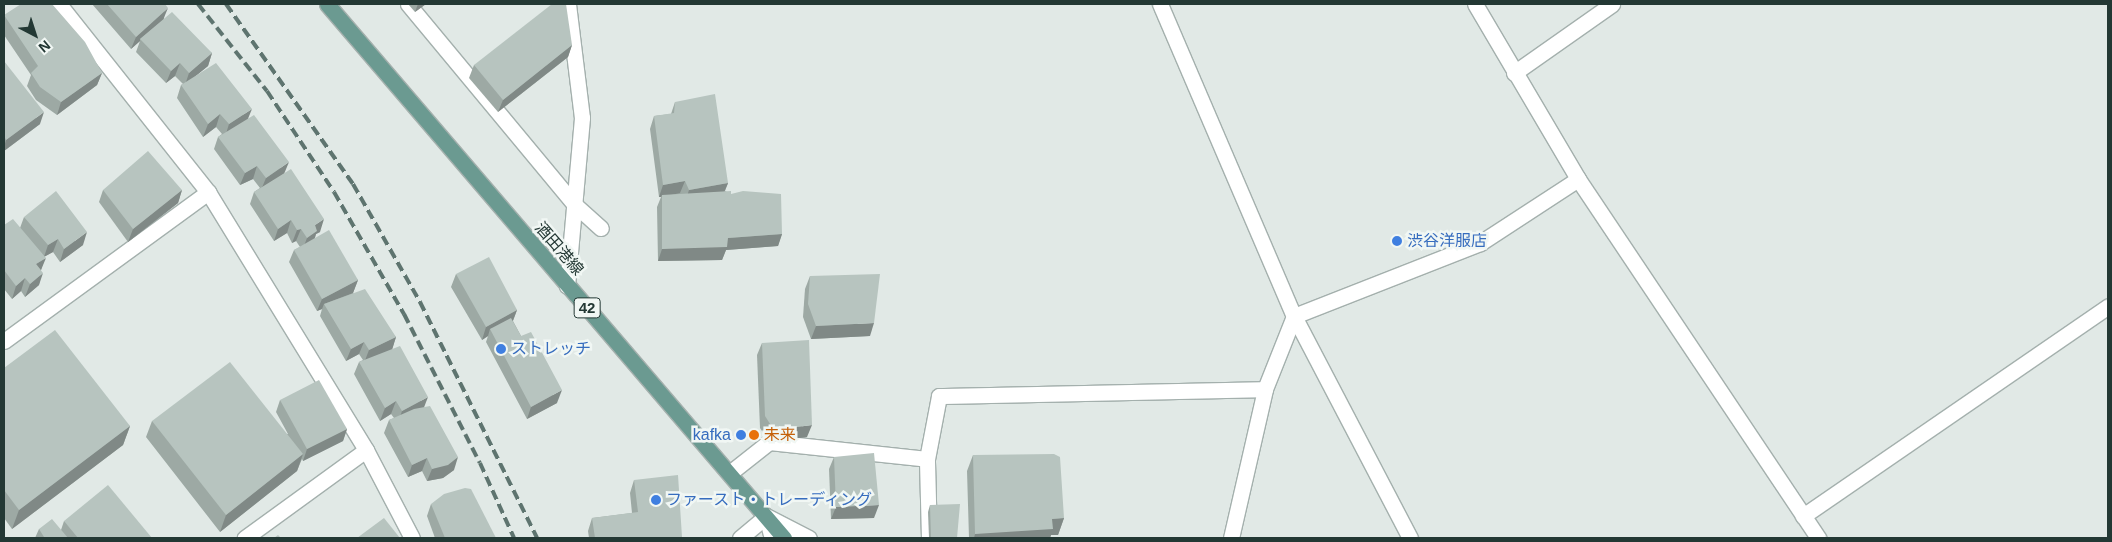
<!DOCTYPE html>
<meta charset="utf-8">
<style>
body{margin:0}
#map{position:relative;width:2112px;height:542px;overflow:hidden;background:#e1e9e6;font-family:Arial,"Noto Sans JP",sans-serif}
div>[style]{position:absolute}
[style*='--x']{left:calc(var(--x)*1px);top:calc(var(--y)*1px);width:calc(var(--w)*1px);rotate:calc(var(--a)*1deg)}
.roads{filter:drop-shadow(1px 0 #a4b0ad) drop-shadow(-1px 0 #a4b0ad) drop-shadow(0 1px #a4b0ad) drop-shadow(0 -1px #a4b0ad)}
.street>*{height:15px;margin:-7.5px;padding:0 7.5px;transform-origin:7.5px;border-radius:7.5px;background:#fff}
.secondary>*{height:15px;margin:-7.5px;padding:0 7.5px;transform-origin:7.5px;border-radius:7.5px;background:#fff}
.primary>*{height:15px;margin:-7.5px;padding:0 7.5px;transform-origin:7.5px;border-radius:7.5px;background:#6b9a91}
.rail>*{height:4px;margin-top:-2px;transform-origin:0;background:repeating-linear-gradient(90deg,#5e746f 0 10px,transparent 0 15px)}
.wall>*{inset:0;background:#9da9a4}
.shaded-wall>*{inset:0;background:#808986}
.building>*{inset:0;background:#b7c4bf}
.dots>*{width:14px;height:14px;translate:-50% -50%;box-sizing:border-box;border:2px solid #f1f7f4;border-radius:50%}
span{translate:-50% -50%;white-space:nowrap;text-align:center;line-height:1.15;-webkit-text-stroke:5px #f1f7f4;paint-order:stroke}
.shield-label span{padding:1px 4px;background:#f1f7f4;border:1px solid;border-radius:4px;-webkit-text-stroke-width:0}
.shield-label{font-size:15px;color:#233834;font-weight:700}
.shop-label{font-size:16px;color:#366cbe}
.left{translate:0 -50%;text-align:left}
.right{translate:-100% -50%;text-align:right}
.street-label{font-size:16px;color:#233834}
.food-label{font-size:16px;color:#c56008}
.frame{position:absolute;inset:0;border:5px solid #233834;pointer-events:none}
.north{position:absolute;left:10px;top:10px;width:50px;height:50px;-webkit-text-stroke:4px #f1f7f4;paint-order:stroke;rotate:140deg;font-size:14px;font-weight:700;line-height:20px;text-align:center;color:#233834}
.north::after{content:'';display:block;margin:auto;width:18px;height:22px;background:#233834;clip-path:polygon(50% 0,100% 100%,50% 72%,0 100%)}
</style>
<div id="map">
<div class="roads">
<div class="street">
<i style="--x:408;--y:4;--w:260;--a:50.3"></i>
<i style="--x:574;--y:204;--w:36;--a:42"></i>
<i style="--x:1475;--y:4;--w:203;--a:59.5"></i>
<i style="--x:1578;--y:179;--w:432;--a:56.2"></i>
<i style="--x:1514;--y:73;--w:120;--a:-35.1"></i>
<i style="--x:208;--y:192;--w:303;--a:58.5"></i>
<i style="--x:366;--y:450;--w:150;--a:144"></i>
<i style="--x:567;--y:286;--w:169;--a:-84.9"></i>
<i style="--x:582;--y:118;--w:115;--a:-97"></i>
<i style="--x:4;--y:341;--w:253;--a:-36.1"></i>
<i style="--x:208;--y:192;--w:240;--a:-128.4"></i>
<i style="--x:366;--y:450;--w:99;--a:62.4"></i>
<i style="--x:731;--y:472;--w:48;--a:-38.3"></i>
<i style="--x:769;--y:442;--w:159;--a:6.1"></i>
<i style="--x:766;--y:516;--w:48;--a:27.1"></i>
<i style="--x:766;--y:516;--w:23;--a:75"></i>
<i style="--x:1803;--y:516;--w:370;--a:-34.5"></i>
<i style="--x:929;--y:538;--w:79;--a:-91.5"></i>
<i style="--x:927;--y:459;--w:64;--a:-79.2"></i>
<i style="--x:939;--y:396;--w:326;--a:-1.2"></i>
<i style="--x:1231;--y:538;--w:153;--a:-77.1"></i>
<i style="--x:1265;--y:389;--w:79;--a:-68.3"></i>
<i style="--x:1294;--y:316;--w:200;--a:-21.4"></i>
<i style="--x:1480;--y:243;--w:117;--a:-33.1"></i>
</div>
<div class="secondary">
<i style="--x:1160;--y:4;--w:340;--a:66.8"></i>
<i style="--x:1294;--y:316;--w:250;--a:62.4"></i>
<i style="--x:740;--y:538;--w:34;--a:-40"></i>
</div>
<div class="primary">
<i style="--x:327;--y:4;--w:703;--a:49.44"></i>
</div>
</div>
<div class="rail">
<i style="--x:198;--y:4;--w:111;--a:51.6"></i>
<i style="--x:267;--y:91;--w:121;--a:56.4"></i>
<i style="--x:334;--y:192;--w:141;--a:60.2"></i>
<i style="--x:404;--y:314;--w:167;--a:63"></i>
<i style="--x:480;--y:463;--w:82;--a:65.6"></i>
<i style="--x:226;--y:4;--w:220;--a:54.8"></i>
<i style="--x:353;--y:184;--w:136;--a:60.4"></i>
<i style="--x:420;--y:302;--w:263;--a:63.6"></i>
</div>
<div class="wall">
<i style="clip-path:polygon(92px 4px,165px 4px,164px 19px,212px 53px,208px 66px,195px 76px,248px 118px,284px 174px,320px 232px,316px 234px,315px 238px,358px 280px,353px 293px,396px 337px,392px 349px,424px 407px,454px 470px,443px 478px,427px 481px,422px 471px,408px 477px,384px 433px,389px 420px,394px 418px,391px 414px,380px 421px,354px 374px,359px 362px,363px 360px,359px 354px,346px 361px,320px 316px,322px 309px,317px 311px,289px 262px,294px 250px,300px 247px,296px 241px,292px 243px,287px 233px,274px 241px,250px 204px,254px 192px,260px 188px,253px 179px,240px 185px,214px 149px,218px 137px,222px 134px,216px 127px,203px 137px,177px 98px,181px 85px,183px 84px,175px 76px,166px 83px,136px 52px,140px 41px,131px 49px)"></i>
<i style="clip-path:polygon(408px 4px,426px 4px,415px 12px)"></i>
<i style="clip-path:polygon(4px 15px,102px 73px,97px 85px,57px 115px,36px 100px,27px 86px,31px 75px,4px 35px)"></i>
<i style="clip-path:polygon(572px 45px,568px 57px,498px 112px,469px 78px,474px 65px)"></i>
<i style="clip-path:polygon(4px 61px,40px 124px,4px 151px)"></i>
<i style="clip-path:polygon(675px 102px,728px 183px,725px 191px,731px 194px,782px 234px,778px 246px,726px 250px,722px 260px,658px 261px,657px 207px,661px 197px,659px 197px,650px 129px,654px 116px,671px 114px)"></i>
<i style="clip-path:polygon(103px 190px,182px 190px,178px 203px,128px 242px,99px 202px)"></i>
<i style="clip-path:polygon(24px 217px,83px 245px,60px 262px,53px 252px,45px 256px,41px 270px,39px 285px,25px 297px,21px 291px,12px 299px,4px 289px,4px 225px,20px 228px)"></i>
<i style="clip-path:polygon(456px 274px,517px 310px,513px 321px,557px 403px,527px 419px,486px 342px,488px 336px,482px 340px,451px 287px)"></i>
<i style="clip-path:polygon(810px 276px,870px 336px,811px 339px,803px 317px,805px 289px)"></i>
<i style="clip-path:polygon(762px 343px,807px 437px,769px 442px,760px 428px,757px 355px)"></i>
<i style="clip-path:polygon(4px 368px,130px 426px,123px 445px,12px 529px,4px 518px)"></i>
<i style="clip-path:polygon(280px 400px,347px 429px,343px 441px,303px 461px,302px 459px,297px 471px,220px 532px,146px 437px,152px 421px,288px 434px,276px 412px)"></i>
<i style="clip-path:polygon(973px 455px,1064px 518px,1058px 535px,1051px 535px,1050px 538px,969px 538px,967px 471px)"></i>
<i style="clip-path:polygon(834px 457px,874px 518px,831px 519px,829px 469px)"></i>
<i style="clip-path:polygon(634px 480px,682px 537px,682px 538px,589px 538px,588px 531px,592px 518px,632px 513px,630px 493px)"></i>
<i style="clip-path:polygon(431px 504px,495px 538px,435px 538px,427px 516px)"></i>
<i style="clip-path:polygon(930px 505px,957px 538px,929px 538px,928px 512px)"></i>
<i style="clip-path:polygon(64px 521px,152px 538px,35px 538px,39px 529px,61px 530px)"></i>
</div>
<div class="shaded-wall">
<i style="clip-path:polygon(418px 4px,426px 4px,415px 12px)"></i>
<i style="clip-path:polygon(168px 8px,163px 20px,140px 39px,140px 41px,131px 49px,136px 37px)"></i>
<i style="clip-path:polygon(572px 45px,568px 57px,498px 112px,503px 100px)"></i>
<i style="clip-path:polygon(212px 53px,208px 66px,185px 85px,189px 73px)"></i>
<i style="clip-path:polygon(180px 63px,175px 76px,166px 83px,171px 71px)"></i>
<i style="clip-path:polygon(102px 73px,97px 85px,57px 115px,61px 102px)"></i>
<i style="clip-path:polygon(252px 109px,247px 121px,225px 137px,229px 124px)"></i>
<i style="clip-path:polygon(44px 112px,40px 124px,4px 151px,4px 147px,6px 140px)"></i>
<i style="clip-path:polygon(220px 114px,216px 127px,203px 137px,208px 124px)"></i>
<i style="clip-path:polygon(289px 162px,284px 174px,261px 190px,266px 178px)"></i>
<i style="clip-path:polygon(257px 166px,253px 179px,240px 185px,245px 173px)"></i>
<i style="clip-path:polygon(685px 181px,680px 193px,662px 197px,662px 195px,661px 197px,659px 197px,663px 185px)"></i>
<i style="clip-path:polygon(728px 183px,723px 195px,685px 203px,689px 190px)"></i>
<i style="clip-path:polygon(182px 190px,178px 203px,128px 242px,133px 229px)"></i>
<i style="clip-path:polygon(324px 219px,320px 232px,316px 234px,313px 243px,302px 251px,307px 238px,315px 225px)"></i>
<i style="clip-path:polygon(291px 220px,287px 233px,274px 241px,278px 229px)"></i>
<i style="clip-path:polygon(301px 229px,296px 241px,292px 243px,297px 230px)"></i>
<i style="clip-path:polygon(87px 232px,83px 245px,60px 262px,64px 249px)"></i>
<i style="clip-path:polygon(782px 234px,778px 246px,726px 250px,722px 260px,658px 261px,662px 249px,728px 238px)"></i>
<i style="clip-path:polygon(58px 239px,53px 252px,44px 257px,48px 245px)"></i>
<i style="clip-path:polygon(46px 258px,41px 270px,36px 264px)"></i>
<i style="clip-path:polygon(43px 273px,39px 285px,25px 297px,30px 284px)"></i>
<i style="clip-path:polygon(25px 278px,21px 291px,12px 299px,16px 286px)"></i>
<i style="clip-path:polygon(358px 280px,353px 293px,324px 304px,322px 309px,317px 311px,322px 299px)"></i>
<i style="clip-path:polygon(517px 310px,512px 323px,490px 329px,488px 336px,482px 340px,486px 327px)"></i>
<i style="clip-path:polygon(874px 323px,870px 336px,811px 339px,816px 326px)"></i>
<i style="clip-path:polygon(396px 337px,392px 350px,364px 363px,369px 350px)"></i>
<i style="clip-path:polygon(364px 342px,359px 354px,346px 361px,351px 349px)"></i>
<i style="clip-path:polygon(562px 390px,557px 403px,527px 419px,531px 407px)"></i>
<i style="clip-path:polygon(428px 397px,423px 410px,398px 423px,402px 411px)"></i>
<i style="clip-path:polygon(396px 401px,391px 414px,380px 421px,385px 408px)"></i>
<i style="clip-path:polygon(812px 425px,807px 437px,769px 442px,774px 430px)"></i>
<i style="clip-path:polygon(130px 426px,123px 445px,12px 529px,19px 510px)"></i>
<i style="clip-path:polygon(347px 429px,343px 441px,303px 461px,307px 449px)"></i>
<i style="clip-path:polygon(303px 454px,297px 471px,220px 532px,226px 515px)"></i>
<i style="clip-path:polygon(458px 457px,454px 470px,443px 478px,427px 481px,432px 469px)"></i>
<i style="clip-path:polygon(427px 458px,422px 471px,408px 477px,412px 465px)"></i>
<i style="clip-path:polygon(879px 505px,874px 518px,831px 519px,836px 507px)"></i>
<i style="clip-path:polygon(1064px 518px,1058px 535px,1051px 535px,1050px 538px,974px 538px,975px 534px,1052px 519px)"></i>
</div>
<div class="building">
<i style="clip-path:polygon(21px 4px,52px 4px,85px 42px,102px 73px,61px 102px,40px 87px,31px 73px,38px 66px,4px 15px)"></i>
<i style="clip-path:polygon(107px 4px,165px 4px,168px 8px,136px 37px)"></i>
<i style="clip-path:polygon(552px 4px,566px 4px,572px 45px,503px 100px,474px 65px)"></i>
<i style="clip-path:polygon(172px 12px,212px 53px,189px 73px,180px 63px,171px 71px,140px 39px)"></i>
<i style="clip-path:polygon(4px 61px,44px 112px,6px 140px,4px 136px)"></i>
<i style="clip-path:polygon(216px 63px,252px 109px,229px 124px,220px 114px,208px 124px,181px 85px)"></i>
<i style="clip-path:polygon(715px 94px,728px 183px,689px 190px,685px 181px,663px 185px,654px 116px,674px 113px,675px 102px)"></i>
<i style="clip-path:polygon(254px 115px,289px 162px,266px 178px,257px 166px,245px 173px,218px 137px)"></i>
<i style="clip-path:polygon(148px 151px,182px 190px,133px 229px,103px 190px)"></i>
<i style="clip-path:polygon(291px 169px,324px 219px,315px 225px,317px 231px,307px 238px,301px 229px,297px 230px,291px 220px,278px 229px,254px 192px)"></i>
<i style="clip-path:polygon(56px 191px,87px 232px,64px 249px,58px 239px,48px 245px,24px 217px)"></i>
<i style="clip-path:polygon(731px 191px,731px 194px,743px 191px,781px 194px,782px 234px,728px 238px,727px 247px,662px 249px,662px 195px)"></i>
<i style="clip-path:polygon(13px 219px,46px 258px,36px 264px,43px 273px,30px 284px,25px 278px,16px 286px,4px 270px,4px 225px)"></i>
<i style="clip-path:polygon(329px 230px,358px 280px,322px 299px,294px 250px)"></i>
<i style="clip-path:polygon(489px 257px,517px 310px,486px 327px,456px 274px)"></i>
<i style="clip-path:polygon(880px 274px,874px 323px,816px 326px,808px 304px,810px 276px)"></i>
<i style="clip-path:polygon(365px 289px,396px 337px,369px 350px,364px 342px,351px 349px,324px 304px)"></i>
<i style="clip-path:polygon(511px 318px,521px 336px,531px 332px,562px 390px,531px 407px,490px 329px)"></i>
<i style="clip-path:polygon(55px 330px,130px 426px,19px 510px,4px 490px,4px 368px)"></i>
<i style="clip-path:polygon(809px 340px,812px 425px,774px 430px,765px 416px,762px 343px)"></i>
<i style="clip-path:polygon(400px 346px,428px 397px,402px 411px,396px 401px,385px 408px,359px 362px)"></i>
<i style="clip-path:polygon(230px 362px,303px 454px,226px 515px,152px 421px)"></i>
<i style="clip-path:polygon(319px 380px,347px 429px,307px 449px,280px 400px)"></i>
<i style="clip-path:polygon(430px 406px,458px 457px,448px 465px,432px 469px,427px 458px,412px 465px,389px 420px,414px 409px)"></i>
<i style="clip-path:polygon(874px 453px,879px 505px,836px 507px,834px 457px)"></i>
<i style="clip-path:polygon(1054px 454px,1060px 457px,1064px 518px,1052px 519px,1053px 529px,975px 534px,973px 455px)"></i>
<i style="clip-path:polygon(678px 475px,682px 537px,673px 538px,595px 538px,592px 518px,638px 512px,634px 480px)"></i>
<i style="clip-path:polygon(108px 485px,152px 538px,78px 538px,64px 521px)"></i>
<i style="clip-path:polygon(465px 488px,471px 489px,496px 538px,445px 538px,431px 504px,444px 494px)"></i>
<i style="clip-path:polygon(960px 504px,957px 538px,931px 538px,930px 505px)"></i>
<i style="clip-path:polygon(384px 518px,400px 538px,357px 538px)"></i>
<i style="clip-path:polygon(52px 519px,68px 538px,43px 538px,44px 537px,39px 529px)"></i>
<i style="clip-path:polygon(278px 535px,281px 538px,274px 538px)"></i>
</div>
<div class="dots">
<i style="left:1397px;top:241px;background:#3f7fe0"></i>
<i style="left:501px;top:349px;background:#3f7fe0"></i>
<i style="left:741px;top:435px;background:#3f7fe0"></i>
<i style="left:754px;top:435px;background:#e8710a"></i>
<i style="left:656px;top:500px;background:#3f7fe0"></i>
</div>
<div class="shield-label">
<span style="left:587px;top:308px">42</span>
</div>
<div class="shop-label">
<span class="left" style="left:1407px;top:241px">渋谷洋服店</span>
<span class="left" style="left:511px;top:349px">ストレッチ</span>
<span class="right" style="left:731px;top:435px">kafka</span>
<span class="left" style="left:666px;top:500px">ファースト・トレーディング</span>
</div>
<div class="street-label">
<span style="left:559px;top:249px;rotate:49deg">酒田港線</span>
</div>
<div class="food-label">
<span class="left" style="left:764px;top:435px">未来</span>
</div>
<div class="frame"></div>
<div class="north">N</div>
</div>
